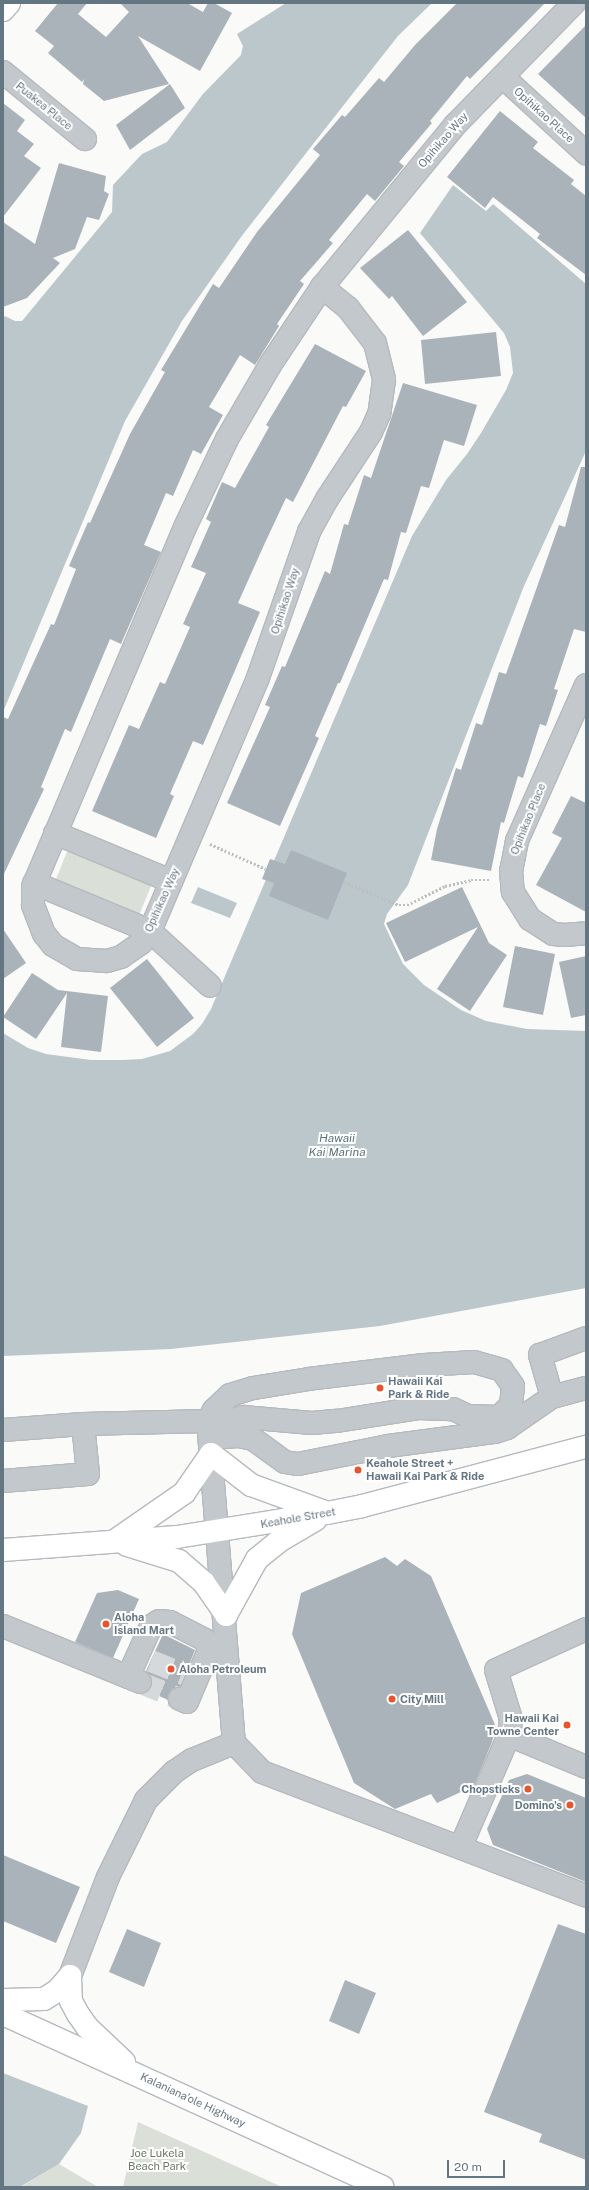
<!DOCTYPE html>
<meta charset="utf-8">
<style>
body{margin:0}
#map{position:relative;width:589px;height:2190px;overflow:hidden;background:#fafaf8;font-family:"Public Sans",sans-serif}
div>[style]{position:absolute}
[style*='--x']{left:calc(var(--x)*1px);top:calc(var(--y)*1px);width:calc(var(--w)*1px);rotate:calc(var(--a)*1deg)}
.green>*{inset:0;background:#dadfd7}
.water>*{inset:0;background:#bbc7cb}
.building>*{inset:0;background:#aab3b9}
.minor-tunnel>*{height:22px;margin-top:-11px;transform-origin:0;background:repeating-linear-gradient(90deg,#d5d9db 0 22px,transparent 0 33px)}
.path>*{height:2.5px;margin-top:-1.25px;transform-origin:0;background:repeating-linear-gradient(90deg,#bbbfc2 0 2px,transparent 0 4px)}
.roads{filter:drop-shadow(1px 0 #b5babe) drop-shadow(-1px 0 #b5babe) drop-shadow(0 1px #b5babe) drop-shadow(0 -1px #b5babe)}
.minor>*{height:22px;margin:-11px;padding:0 11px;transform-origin:11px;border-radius:11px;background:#c3c8cc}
.major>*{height:22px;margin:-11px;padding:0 11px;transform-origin:11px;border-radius:11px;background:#fff}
.dots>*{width:11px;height:11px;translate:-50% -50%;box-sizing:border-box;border:2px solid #fff;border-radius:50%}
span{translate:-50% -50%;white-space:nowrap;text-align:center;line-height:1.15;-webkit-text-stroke:4px #fff;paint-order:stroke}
.street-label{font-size:11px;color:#657683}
.poi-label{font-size:11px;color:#657683;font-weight:700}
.left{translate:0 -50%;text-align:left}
.right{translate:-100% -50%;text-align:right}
.park-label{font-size:11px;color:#687a64}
.water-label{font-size:12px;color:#60757c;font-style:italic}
.frame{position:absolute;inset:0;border:4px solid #657683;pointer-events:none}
.scale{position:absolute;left:447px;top:2160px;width:58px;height:18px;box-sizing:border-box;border:2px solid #657683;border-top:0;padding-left:5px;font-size:12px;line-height:14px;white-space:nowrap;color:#657683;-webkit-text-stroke:3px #fff;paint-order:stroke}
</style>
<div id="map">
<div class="green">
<i style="clip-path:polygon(69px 847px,153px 881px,138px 918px,54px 884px)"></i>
<i style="clip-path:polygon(138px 2122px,282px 2187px,123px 2187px)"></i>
<i style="clip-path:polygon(59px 2164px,98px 2187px,21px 2187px)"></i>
</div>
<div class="water">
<i style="clip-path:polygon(286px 3px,432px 3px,398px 36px,310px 148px,241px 237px,182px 321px,125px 421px,3px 712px,3px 318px,5px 316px,15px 321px,22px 321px,112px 212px,113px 185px,142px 154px,167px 142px,203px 94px,241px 55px,243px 46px,237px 34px)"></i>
<i style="clip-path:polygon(453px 185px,486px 211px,493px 204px,586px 284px,586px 451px,524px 586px,408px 885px,387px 914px,384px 924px,403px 964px,424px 985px,461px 1010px,486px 1021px,527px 1029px,586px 1031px,586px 1288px,380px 1326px,171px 1349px,3px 1356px,3px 1033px,28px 1048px,46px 1054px,91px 1060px,123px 1060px,142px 1059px,170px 1051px,193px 1034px,202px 1024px,211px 1009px,412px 536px,446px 480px,467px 454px,481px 433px,506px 390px,513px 373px,510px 347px,504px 333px,420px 233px)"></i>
<i style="clip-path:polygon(198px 887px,237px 903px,230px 918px,191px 903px)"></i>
<i style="clip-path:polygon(3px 2073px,88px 2106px,81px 2133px,59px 2164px,20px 2187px,3px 2187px)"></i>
</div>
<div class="building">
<i style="clip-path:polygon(58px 3px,87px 3px,78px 14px,106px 37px,129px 12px,120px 3px,187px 3px,203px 12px,208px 3px,214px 3px,232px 13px,200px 71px,138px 36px,169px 84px,104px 101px,83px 84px,84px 79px,82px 82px,48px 53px,54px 46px,35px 31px)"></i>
<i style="clip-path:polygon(457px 3px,545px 3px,470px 79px,467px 76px,430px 121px,432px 123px,399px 162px,404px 166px,375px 201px,367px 194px,329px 240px,333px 243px,300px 281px,304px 284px,277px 324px,279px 326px,255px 365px,240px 355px,209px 407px,223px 415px,201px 454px,193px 450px,173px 496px,166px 493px,144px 545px,161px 552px,121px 644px,110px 639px,71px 732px,65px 729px,41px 787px,44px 789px,3px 876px,3px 717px,8px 719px,51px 624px,54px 625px,76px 569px,69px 566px,88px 522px,90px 523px,130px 434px,165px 372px,161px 370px,213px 284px,219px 288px,257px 232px,320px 155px,313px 149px,342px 115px,345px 117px,379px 78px,384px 82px,415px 45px)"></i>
<i style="clip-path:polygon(586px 25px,586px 118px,538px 74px)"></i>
<i style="clip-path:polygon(170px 84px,185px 108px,130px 150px,116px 125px)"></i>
<i style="clip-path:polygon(3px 103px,25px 120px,17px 131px,34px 144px,24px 156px,41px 168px,3px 217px)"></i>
<i style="clip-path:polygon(500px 111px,538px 142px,533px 148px,574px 180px,571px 184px,586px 196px,586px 275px,537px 238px,540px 234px,493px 197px,485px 208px,447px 177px)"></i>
<i style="clip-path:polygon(59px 163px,106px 176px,104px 191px,109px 194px,99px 220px,87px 217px,75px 249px,53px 258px,60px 263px,27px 298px,3px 307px,3px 222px,35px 244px)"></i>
<i style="clip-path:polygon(408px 230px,467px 302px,423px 336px,392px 296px,389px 299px,360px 268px)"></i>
<i style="clip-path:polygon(496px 332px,501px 376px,425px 384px,421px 340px)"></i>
<i style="clip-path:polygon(315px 344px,366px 371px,346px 407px,343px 406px,293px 502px,286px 498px,264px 545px,238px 603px,260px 612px,203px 745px,193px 741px,170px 794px,174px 796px,156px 838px,92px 811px,129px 725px,139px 729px,160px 682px,165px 684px,190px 627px,183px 624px,206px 573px,191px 567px,211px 522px,206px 519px,222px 482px,235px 488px,269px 427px,266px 425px)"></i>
<i style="clip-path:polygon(403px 383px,477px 405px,464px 446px,444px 440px,429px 488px,421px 486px,406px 533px,401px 532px,388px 580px,384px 579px,340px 683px,338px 683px,315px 736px,319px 738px,280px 826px,227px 803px,270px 707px,265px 705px,282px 666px,285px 667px,325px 571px,330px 574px,344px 524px,348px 525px,364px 475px,371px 478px)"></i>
<i style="clip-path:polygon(581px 467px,586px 467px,586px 632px,574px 629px,554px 689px,558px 690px,546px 726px,540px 724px,523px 778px,518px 776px,504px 823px,501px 822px,491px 871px,431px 860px,437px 829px,456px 768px,461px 770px,476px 723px,482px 725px,499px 672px,506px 674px,559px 525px,565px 527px)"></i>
<i style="clip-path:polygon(571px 796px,586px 803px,586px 912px,536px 885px,562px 838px,552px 833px)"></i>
<i style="clip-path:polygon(291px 850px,347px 873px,328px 920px,269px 896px,274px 883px,262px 879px,270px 859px,285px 864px)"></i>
<i style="clip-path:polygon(462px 887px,489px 943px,507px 955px,470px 1011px,437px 989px,478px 927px,405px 962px,386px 923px)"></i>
<i style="clip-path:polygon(3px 929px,26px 963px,3px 979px)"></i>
<i style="clip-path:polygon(515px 946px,555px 954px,543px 1015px,503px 1007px)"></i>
<i style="clip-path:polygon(586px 956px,586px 1015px,571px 1018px,559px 962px)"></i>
<i style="clip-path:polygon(147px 959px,194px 1018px,157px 1047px,110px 988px)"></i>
<i style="clip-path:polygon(32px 973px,58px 990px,108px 996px,101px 1052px,61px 1047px,67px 993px,36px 1039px,3px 1017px)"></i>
<i style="clip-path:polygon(385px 1557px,397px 1566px,405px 1559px,431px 1576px,496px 1727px,492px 1742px,474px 1786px,437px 1803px,431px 1794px,395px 1809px,354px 1783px,292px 1634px,301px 1593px)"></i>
<i style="clip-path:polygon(118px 1590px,139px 1599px,113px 1658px,75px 1642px,97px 1593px)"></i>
<i style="clip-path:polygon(163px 1634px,195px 1650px,180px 1687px,172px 1689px,168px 1700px,148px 1691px,152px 1681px,146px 1671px)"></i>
<i style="clip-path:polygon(527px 1774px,586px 1798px,586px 1882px,493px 1845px,487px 1829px,509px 1780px)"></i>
<i style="clip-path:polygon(3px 1855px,80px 1887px,56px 1943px,3px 1921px)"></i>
<i style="clip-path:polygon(558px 1924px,586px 1934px,586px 2160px,539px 2142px,542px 2134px,484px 2112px)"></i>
<i style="clip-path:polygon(127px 1929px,161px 1943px,144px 1987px,109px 1972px)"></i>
<i style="clip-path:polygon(345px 1980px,376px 1993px,359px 2034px,329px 2021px)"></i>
</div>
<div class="minor-tunnel">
<i style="--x:151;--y:1661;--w:43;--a:21.8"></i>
<i style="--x:141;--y:1683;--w:42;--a:22.3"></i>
</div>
<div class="path">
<i style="--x:210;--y:844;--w:61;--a:24.1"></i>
<i style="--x:344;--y:882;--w:60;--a:22.7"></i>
<i style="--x:399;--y:905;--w:8;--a:0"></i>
<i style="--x:407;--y:905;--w:42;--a:-26.6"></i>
<i style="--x:445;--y:886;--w:27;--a:-13"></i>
<i style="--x:471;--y:880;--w:20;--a:0"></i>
</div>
<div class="roads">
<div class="minor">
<i style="--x:3;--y:72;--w:106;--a:39.3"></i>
<i style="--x:503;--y:77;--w:113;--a:42.5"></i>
<i style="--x:322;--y:287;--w:33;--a:39"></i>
<i style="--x:348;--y:308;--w:44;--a:52.4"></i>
<i style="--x:375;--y:343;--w:38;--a:76"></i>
<i style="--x:384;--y:380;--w:34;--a:98"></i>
<i style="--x:379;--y:414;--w:20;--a:114"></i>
<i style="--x:371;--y:432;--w:80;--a:123.3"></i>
<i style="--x:327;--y:499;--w:38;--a:119"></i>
<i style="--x:309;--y:532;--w:155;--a:109.3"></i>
<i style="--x:258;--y:678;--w:275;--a:113.1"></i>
<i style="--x:150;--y:931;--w:15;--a:127"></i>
<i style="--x:141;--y:943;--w:24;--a:145"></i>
<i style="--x:121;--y:957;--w:15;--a:164"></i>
<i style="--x:107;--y:961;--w:30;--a:-176"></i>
<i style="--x:77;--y:959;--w:28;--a:-150"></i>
<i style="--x:53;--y:945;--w:14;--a:-129"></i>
<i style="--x:44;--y:934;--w:31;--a:-111"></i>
<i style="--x:33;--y:905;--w:18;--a:-90"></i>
<i style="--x:33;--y:887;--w:393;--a:-67.1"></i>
<i style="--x:186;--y:525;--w:95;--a:-64.5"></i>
<i style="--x:227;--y:439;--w:86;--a:-59.8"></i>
<i style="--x:270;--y:365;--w:94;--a:-56.3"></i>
<i style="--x:322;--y:287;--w:210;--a:-50.6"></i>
<i style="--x:455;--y:125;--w:170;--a:-45.7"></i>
<i style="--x:586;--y:685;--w:171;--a:113.9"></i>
<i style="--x:517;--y:841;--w:31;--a:101"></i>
<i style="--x:511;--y:871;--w:21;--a:85"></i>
<i style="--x:513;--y:892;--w:32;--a:58"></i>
<i style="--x:530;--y:919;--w:27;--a:33"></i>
<i style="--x:553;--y:934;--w:12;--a:5"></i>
<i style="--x:565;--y:935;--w:21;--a:-5"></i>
<i style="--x:55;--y:833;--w:126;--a:22.5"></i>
<i style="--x:34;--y:883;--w:126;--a:22.5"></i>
<i style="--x:150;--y:931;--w:81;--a:42.5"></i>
<i style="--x:552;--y:1397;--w:44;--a:-105.9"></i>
<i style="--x:540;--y:1355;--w:49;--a:-20.3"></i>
<i style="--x:3;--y:1430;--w:80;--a:-4.3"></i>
<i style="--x:83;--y:1424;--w:125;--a:-1.4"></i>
<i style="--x:208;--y:1421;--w:21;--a:0"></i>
<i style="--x:229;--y:1421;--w:15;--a:-16"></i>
<i style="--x:243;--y:1417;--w:69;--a:5"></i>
<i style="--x:312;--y:1423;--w:25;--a:-5"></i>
<i style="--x:337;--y:1421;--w:82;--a:-9.1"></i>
<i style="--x:418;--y:1408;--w:35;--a:2"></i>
<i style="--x:453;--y:1409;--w:17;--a:25"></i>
<i style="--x:468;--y:1416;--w:31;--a:2"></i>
<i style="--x:499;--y:1417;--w:17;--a:-45"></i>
<i style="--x:511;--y:1405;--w:19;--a:-84"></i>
<i style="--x:513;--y:1386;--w:19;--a:-125"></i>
<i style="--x:502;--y:1370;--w:29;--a:-164"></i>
<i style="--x:474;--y:1362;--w:50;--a:176.6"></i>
<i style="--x:424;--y:1365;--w:116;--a:173.1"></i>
<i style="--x:309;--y:1379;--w:57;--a:170.9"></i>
<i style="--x:253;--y:1388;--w:24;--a:163"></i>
<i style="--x:230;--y:1395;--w:22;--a:137"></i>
<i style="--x:214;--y:1410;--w:13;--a:119"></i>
<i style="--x:208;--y:1421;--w:323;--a:85.4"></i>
<i style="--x:234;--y:1743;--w:40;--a:46"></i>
<i style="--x:262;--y:1772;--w:347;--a:20.9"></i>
<i style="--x:210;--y:1438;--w:29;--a:-4"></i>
<i style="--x:239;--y:1436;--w:14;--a:12"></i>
<i style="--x:253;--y:1439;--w:39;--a:36"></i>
<i style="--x:285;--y:1462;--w:13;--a:9"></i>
<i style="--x:298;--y:1464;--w:92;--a:-11.3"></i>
<i style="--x:388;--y:1446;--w:108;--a:-7.5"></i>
<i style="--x:495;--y:1432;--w:13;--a:-18"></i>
<i style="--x:507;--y:1428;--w:55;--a:-34.6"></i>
<i style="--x:552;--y:1397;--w:35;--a:-15"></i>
<i style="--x:3;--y:1481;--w:85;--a:-4.7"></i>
<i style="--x:88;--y:1474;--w:50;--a:-95.7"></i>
<i style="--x:3;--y:1626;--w:148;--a:22.2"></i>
<i style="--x:128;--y:1677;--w:56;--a:-65.7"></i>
<i style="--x:151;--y:1626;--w:9;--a:-32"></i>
<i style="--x:159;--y:1621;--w:11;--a:5"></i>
<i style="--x:170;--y:1622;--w:39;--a:27"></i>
<i style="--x:205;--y:1640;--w:11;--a:68"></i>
<i style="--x:209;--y:1650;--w:56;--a:112.9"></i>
<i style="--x:187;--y:1702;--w:8;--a:-157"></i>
<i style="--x:509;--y:1735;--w:83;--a:22.6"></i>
<i style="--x:461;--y:1846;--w:121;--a:-66.6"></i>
<i style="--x:509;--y:1735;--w:16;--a:-83"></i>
<i style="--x:511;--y:1719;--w:51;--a:-107"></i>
<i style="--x:496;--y:1670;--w:99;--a:-24.5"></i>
<i style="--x:70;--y:1976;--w:106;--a:-69"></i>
<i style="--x:108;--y:1877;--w:86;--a:-63.7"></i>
<i style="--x:146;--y:1800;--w:40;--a:-45"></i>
<i style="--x:174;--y:1772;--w:22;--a:-34"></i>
<i style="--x:192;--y:1760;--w:45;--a:-22"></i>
</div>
<div class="major">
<i style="--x:3;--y:10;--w:9;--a:-49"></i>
<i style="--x:116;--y:1540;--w:83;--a:-34.7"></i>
<i style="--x:184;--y:1493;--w:47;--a:-55.3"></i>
<i style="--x:211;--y:1454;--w:51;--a:37.8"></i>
<i style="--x:251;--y:1485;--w:79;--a:20"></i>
<i style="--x:127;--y:1545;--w:54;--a:17.1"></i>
<i style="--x:179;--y:1561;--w:33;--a:41"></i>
<i style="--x:204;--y:1583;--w:39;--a:55"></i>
<i style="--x:3;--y:1550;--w:174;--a:-4.3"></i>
<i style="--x:177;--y:1537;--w:152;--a:-9.1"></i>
<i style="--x:327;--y:1513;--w:36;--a:-11"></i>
<i style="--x:362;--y:1506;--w:232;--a:-14.8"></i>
<i style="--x:226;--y:1615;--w:64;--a:-61"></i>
<i style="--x:257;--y:1559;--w:28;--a:-39"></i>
<i style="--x:279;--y:1541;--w:42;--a:-30.3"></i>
<i style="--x:70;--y:1976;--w:25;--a:88"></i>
<i style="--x:71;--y:2001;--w:15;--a:62"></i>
<i style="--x:78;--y:2014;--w:16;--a:55"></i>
<i style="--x:87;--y:2027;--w:51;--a:43.4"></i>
<i style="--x:3;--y:2000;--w:41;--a:-1.4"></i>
<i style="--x:44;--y:1999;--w:15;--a:-32"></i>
<i style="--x:57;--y:1991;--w:20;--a:-49"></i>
<i style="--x:3;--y:2014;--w:417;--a:24.5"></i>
</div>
</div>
<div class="dots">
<i style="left:380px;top:1388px;background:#e4572e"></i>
<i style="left:358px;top:1470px;background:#e4572e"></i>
<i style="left:106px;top:1624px;background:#e4572e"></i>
<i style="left:171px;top:1669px;background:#e4572e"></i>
<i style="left:392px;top:1699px;background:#e4572e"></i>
<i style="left:567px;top:1725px;background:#e4572e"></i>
<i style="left:528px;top:1789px;background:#e4572e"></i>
<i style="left:570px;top:1805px;background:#e4572e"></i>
</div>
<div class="street-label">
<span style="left:44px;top:106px;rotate:39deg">Puakea Place</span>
<span style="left:544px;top:115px;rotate:42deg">Opihikao Place</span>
<span style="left:443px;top:140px;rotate:-49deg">Opihikao Way</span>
<span style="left:285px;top:601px;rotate:-72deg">Opihikao Way</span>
<span style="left:528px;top:819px;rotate:-68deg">Opihikao Place</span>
<span style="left:162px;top:900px;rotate:-66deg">Opihikao Way</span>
<span style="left:298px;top:1518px;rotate:-10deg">Keahole Street</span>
<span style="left:193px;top:2100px;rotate:25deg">Kalaniana’ole Highway</span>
</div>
<div class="poi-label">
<span class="left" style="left:388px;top:1388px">Hawaii Kai<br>Park &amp; Ride</span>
<span class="left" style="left:366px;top:1470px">Keahole Street +<br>Hawaii Kai Park &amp; Ride</span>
<span class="left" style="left:114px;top:1624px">Aloha<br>Island Mart</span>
<span class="left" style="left:179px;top:1669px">Aloha Petroleum</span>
<span class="left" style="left:400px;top:1699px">City Mill</span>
<span class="right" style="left:559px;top:1725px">Hawaii Kai<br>Towne Center</span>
<span class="right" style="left:520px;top:1789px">Chopsticks</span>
<span class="right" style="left:562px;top:1805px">Domino's</span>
</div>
<div class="park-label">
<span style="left:157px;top:2160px">Joe Lukela<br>Beach Park</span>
</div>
<div class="water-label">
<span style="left:337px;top:1146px">Hawaii<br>Kai Marina</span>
</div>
<div class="frame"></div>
<div class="scale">20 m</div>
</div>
